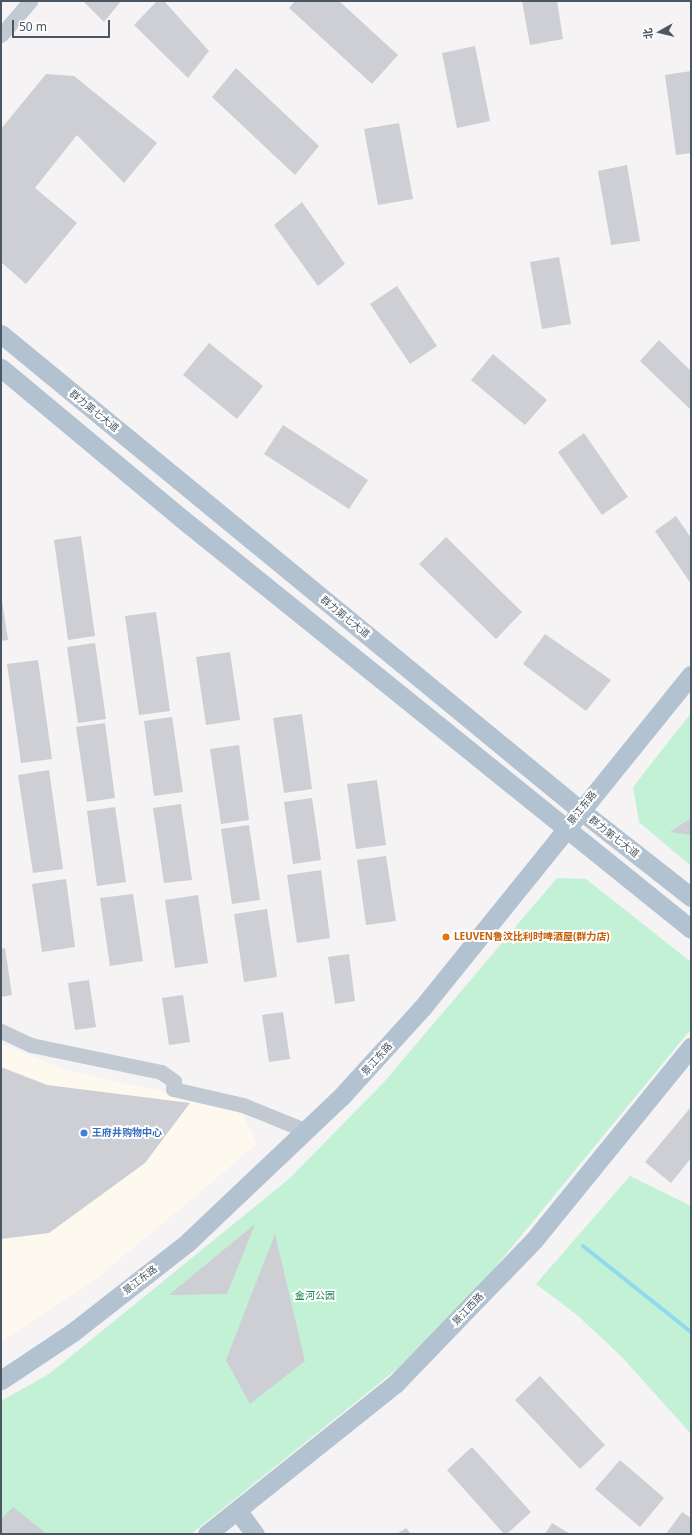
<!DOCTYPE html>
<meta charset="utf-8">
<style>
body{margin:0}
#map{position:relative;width:692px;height:1535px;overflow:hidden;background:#f5f3f3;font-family:"Noto Sans","Noto Sans SC",sans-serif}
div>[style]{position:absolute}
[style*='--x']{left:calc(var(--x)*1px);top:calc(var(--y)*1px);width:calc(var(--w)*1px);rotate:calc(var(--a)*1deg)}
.commercial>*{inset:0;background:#fdf9ef}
.green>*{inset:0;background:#c3f1d5}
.stream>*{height:4px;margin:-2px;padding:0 2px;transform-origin:2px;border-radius:2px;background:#90daee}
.building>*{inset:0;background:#cdcfd5}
.minor>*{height:15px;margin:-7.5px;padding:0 7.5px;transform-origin:7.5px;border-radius:7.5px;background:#c1cad2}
.major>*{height:19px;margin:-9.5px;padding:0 9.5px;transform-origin:9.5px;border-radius:9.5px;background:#b3c2d1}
.dots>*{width:11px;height:11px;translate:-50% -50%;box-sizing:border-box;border:2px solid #fff;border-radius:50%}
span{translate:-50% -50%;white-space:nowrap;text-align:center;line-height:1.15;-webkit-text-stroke:4px #fff;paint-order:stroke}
.street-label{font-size:10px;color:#4a5661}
.food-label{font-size:10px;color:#c56008;font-weight:700}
.left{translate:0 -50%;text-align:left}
.shop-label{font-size:10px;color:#366cbe;font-weight:700}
.park-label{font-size:10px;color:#17864f}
.frame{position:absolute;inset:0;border:2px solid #4a5661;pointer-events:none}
.north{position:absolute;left:640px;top:12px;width:40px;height:40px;-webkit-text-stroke:3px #fff;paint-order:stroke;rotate:262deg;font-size:11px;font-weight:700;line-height:16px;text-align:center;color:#4a5661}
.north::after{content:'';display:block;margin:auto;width:14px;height:18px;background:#4a5661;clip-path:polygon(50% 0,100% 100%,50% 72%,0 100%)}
.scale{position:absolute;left:12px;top:20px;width:98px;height:18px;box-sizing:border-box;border:2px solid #4a5661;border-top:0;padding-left:5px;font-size:12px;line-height:14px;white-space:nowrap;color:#4a5661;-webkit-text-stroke:3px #fff;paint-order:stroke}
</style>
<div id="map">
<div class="commercial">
<i style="clip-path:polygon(1px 1044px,69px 1071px,240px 1109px,257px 1144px,95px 1280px,1px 1342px)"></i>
</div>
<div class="green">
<i style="clip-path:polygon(691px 713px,691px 866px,639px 822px,633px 787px)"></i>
<i style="clip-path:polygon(557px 878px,586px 879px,691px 962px,691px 1029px,488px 1276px,397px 1369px,191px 1534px,1px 1534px,1px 1401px,49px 1374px,289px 1179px,385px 1081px)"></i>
<i style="clip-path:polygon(630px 1176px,691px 1206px,691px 1434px,622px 1357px,577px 1315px,536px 1284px)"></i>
</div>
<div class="stream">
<i style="--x:583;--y:1246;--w:138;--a:38.5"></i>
</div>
<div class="building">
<i style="clip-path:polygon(83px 1px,121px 1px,104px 22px)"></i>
<i style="clip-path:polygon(157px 1px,164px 1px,209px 51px,188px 78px,134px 25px)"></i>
<i style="clip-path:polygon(295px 1px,339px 1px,398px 55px,372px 84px,289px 8px)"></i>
<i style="clip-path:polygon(522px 1px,557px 1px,563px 39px,530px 45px)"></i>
<i style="clip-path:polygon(475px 46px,490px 121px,457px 128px,442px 53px)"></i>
<i style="clip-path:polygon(236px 68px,319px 146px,295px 175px,212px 97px)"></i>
<i style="clip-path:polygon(691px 71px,691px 153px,676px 155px,665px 75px)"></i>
<i style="clip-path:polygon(46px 74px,74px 76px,157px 143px,124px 183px,77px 135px,35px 188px,77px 223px,26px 284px,1px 262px,1px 129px)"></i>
<i style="clip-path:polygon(399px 123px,413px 199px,378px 205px,364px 129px)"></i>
<i style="clip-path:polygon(627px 165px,640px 241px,611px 245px,598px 171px)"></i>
<i style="clip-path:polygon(302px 202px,345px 264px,318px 286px,274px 225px)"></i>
<i style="clip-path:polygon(559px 257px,571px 324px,542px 329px,530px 262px)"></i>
<i style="clip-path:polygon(397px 286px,437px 346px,410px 364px,370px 304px)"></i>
<i style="clip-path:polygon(659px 340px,691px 371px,691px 410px,640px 361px)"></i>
<i style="clip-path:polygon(209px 343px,263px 386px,237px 419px,183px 375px)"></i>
<i style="clip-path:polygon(493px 354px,547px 400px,525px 425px,471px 380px)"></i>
<i style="clip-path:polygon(283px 425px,368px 480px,349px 509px,264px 454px)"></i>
<i style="clip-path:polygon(584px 433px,628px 497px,602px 515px,558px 452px)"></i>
<i style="clip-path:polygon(676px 516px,691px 538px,691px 584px,655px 531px)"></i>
<i style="clip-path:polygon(81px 536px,95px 636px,68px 640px,54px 540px)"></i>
<i style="clip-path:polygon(446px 537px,522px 612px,496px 639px,419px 564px)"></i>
<i style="clip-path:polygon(1px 594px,8px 640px,1px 641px)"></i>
<i style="clip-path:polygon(156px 612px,170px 711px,139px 715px,125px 616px)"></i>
<i style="clip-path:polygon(545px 634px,611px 680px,586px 711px,523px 664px)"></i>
<i style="clip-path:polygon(95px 643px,106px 719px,78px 723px,67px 647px)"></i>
<i style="clip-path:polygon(230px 652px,240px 720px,206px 725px,196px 657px)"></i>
<i style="clip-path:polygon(38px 660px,52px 759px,21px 763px,7px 664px)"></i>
<i style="clip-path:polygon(302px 714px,312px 789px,284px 793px,273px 718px)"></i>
<i style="clip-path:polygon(172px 717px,183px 792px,154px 796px,144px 721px)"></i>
<i style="clip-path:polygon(105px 723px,115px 798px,87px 802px,76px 727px)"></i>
<i style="clip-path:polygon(239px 745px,249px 820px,221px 824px,210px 749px)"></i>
<i style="clip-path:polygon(49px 770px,63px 869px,33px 873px,18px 775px)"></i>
<i style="clip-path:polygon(377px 780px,386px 845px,356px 849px,347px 784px)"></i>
<i style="clip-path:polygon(312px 798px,321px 860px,293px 864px,284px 802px)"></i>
<i style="clip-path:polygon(181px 804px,192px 880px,164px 883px,153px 808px)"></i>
<i style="clip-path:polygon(115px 807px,126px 882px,97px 886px,87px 811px)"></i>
<i style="clip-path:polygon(691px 818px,691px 835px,670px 832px)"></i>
<i style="clip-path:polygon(249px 825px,260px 900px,232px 904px,221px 829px)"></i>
<i style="clip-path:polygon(386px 856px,396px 921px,366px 925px,357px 860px)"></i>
<i style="clip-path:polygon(321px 870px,330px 938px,297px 943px,287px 875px)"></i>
<i style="clip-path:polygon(66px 879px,75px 947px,42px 952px,32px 884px)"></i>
<i style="clip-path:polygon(133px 894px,143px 961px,110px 966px,100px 898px)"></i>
<i style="clip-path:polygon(198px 895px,208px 963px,175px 968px,165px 900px)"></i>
<i style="clip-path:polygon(267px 909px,277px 977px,244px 982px,234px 914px)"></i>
<i style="clip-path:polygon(5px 948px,12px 995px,1px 997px,1px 949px)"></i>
<i style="clip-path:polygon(349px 954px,355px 1001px,335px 1004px,328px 957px)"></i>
<i style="clip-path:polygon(89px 980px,96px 1027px,75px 1030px,68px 983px)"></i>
<i style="clip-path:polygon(183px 995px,190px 1042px,169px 1045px,162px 998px)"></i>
<i style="clip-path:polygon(283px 1012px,290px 1059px,269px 1062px,262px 1015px)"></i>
<i style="clip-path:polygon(1px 1067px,47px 1085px,190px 1103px,145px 1163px,49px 1233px,1px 1239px)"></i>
<i style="clip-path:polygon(691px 1107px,691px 1158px,671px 1183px,645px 1162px)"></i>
<i style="clip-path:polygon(255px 1224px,227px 1294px,169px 1295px)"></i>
<i style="clip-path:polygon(275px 1234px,305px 1361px,250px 1404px,226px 1360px)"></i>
<i style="clip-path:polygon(540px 1376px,605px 1445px,580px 1469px,515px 1400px)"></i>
<i style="clip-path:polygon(472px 1447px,531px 1512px,507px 1534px,504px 1534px,447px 1470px)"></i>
<i style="clip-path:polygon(620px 1460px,664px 1498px,640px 1527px,595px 1489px)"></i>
<i style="clip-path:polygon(13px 1507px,47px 1534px,1px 1534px,1px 1519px)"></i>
<i style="clip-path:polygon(682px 1512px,691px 1518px,691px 1534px,666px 1534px)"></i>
<i style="clip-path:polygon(552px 1523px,570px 1534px,545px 1534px)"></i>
<i style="clip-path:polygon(406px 1528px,411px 1534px,397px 1534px)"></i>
</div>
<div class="minor">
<i style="--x:1;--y:35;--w:45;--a:-49.5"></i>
<i style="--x:1;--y:1031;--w:33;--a:25"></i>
<i style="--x:31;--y:1045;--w:133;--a:11.7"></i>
<i style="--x:161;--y:1072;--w:16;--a:35"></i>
<i style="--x:174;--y:1081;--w:8;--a:97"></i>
<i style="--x:173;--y:1089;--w:72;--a:12.9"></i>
<i style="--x:243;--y:1105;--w:69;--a:22.1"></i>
</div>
<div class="major">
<i style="--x:1;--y:334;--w:750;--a:39.42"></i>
<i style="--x:580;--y:810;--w:141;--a:38.1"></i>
<i style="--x:1;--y:368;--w:234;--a:39.8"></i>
<i style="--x:181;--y:518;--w:655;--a:38.86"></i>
<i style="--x:1;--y:1380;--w:87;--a:-33.7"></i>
<i style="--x:73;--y:1332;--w:146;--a:-38"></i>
<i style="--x:188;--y:1242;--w:209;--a:-43.5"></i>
<i style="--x:340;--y:1098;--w:122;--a:-47.7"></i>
<i style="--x:422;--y:1008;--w:428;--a:-51.1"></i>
<i style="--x:238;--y:1511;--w:29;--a:54"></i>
<i style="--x:207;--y:1534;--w:241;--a:-38.6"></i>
<i style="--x:395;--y:1384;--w:200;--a:-46"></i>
<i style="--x:534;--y:1240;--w:249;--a:-50.9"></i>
</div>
<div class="dots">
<i style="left:446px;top:937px;background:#e8710a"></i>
<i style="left:84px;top:1133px;background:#3f7fe0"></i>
</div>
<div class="street-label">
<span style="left:94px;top:411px;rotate:39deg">群力第七大道</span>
<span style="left:345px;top:617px;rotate:39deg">群力第七大道</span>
<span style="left:582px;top:808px;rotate:-51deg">景江东路</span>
<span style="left:614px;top:837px;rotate:38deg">群力第七大道</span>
<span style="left:377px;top:1059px;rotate:-48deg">景江东路</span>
<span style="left:140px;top:1280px;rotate:-38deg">景江东路</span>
<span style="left:468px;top:1309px;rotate:-46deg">景江西路</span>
</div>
<div class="food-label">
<span class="left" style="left:454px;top:937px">LEUVEN鲁汶比利时啤酒屋(群力店)</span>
</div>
<div class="shop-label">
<span class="left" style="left:92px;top:1133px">王府井购物中心</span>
</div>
<div class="park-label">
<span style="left:315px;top:1296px">金河公园</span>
</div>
<div class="frame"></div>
<div class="north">北</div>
<div class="scale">50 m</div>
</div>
